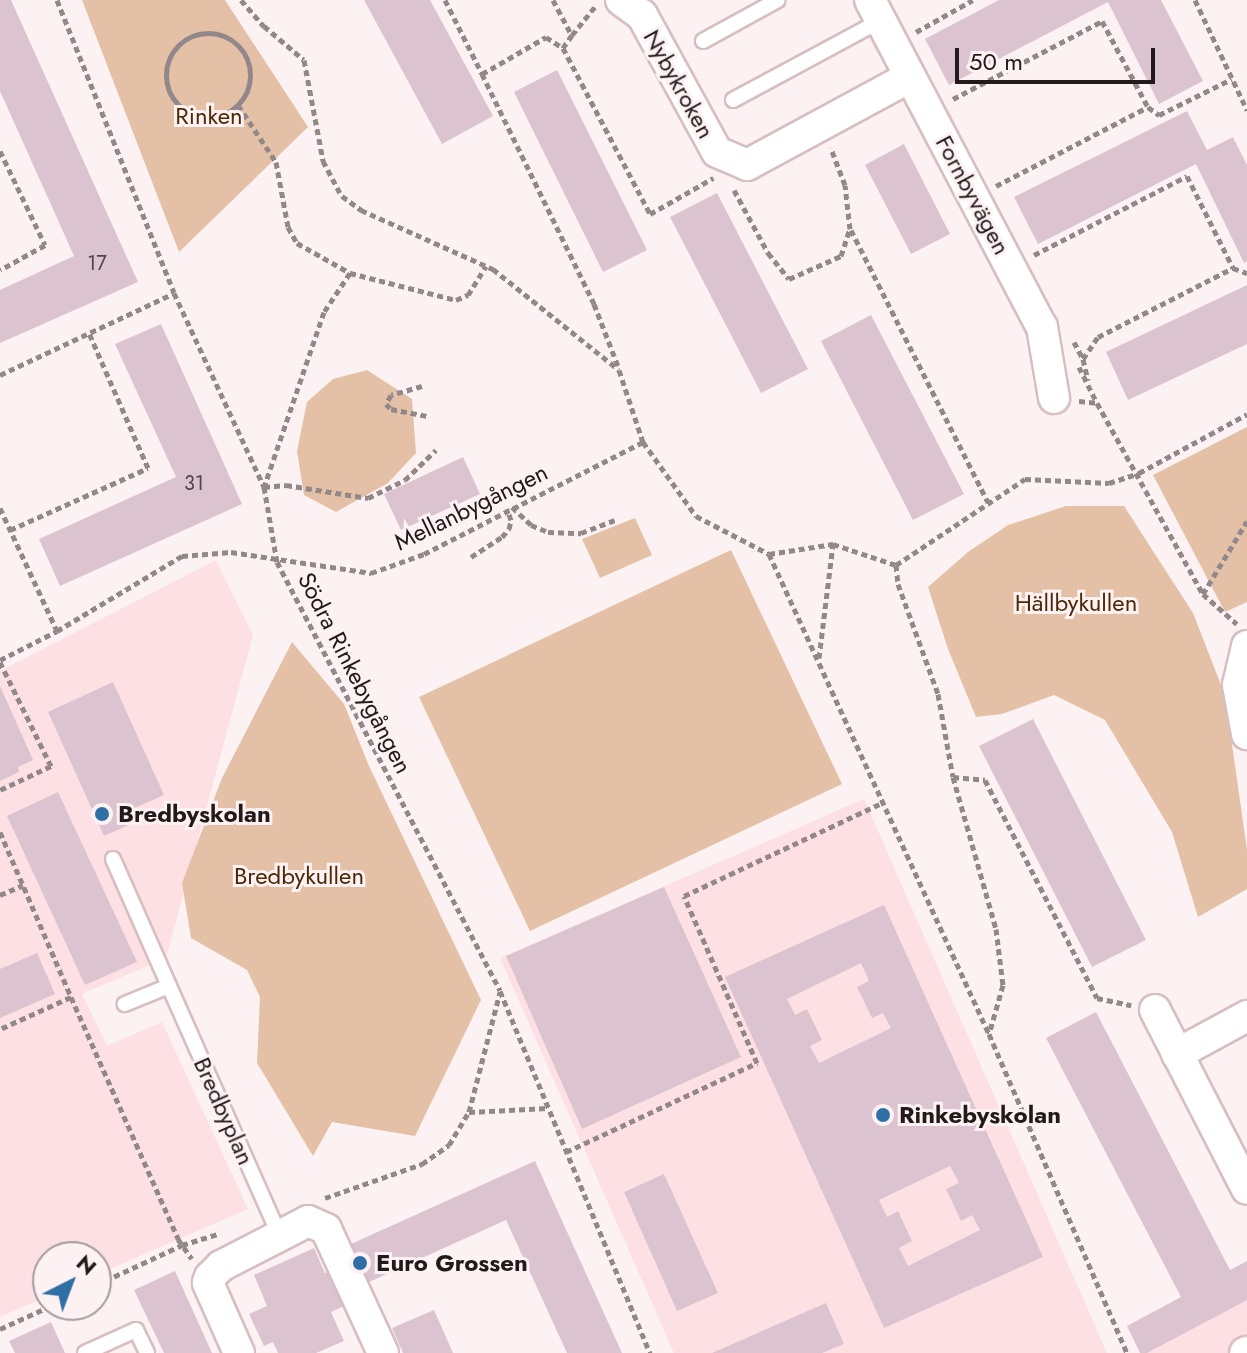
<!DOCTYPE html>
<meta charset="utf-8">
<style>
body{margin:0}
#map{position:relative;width:1247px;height:1353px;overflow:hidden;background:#fdf2f3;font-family:Jost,sans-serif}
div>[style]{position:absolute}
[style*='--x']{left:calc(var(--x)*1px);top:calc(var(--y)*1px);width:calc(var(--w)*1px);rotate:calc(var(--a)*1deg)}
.built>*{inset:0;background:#fde0e3}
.green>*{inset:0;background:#e4c1a6}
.building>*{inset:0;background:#dbc4cf}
.path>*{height:5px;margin-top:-2.5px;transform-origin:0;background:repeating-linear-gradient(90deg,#928889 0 6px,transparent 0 10px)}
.path>.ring{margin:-2.5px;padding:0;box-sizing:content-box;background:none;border:5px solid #928889;border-radius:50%}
.roads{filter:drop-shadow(2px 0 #d7bec0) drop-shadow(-2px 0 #d7bec0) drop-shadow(0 2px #d7bec0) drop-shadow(0 -2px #d7bec0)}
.lane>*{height:14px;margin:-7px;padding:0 7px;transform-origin:7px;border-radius:7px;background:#fff}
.street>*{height:30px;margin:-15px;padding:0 15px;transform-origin:15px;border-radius:15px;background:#fff}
.dots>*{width:22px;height:22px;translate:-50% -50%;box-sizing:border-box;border:4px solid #fdf2f3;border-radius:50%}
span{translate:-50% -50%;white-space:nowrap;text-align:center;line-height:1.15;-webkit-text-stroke:6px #fdf2f3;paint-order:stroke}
.number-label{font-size:20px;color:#504447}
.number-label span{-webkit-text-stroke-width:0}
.street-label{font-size:24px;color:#22191a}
.park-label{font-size:24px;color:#4d2905}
.poi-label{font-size:24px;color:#22191a;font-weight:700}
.left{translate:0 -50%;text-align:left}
.north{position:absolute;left:32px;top:1241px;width:80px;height:80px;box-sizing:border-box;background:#fdf2f3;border:2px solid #a59b9c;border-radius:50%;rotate:42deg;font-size:22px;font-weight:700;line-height:32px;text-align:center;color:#22191a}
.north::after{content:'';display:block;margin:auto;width:28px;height:36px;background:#306fa6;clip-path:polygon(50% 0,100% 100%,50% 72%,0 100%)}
.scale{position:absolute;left:955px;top:48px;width:200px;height:36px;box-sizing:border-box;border:4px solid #22191a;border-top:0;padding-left:10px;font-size:24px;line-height:28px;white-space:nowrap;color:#22191a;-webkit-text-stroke:6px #fdf2f3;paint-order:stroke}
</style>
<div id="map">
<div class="built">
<i style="clip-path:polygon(216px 560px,253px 635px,166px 958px,82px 994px,107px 1046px,162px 1022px,248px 1209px,96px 1275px,96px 1257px,48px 1257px,48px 1296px,0 1317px,0 671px)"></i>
<i style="clip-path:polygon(864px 799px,1107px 1353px,674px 1353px,500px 958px)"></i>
<i style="clip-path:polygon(1247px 1281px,1247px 1353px,1146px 1353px)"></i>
</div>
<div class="green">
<i style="clip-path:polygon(82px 0,225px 0,308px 127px,179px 252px)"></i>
<i style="clip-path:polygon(367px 370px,412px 399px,416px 453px,388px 483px,336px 512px,304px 495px,297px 451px,307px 402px,333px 379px)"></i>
<i style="clip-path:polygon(1247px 427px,1247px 602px,1225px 612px,1153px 475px)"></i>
<i style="clip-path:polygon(1066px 506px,1124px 506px,1193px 613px,1225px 695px,1247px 850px,1247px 889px,1198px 917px,1172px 832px,1105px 720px,1054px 695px,1002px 714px,976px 717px,948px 649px,928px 587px,968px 552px,1008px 525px)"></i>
<i style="clip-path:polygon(635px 518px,652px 555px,600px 578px,582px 539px)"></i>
<i style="clip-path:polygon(731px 550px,842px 784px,530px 931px,419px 697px)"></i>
<i style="clip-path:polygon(292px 642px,344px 704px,369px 766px,481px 1000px,415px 1136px,332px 1122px,313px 1156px,257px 1063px,260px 997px,247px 970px,191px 938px,182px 883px,222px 778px)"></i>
</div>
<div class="building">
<i style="clip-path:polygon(0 0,11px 0,138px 282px,0 343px,0 290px,74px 256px,0 91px)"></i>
<i style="clip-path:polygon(364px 0,430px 0,493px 116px,442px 144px)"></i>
<i style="clip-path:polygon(999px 0,1161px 0,1203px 81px,1159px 104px,1108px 2px,949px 85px,925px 39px)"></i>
<i style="clip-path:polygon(557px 70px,647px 250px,603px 272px,514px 92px)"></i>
<i style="clip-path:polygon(1187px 111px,1207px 150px,1233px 137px,1247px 165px,1247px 261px,1244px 263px,1196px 164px,1038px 244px,1014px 197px)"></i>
<i style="clip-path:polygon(904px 144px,950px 234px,911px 254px,865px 165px)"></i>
<i style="clip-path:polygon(717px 193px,808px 369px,761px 393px,670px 217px)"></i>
<i style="clip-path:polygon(1247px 285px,1247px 344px,1128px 400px,1106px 352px)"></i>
<i style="clip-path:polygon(871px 315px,964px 494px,913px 520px,821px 341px)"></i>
<i style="clip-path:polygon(161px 324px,242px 504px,60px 586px,39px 539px,176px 477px,115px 344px)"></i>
<i style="clip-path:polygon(463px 457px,480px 494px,401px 530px,384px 494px)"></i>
<i style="clip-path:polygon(113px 682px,164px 795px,130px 810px,135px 822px,104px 836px,48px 712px)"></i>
<i style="clip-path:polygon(0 686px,33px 760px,18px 767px,19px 772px,0 781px)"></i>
<i style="clip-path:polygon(1033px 719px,1146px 940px,1092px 967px,979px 746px)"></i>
<i style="clip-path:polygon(58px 792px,137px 962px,85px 985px,7px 816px)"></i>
<i style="clip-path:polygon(664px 887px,741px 1057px,582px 1129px,506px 956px)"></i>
<i style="clip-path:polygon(evenodd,884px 905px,1043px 1257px,884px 1328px,725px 977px,884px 905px,861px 963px,869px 981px,857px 987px,872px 1018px,883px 1013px,891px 1028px,819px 1063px,810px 1046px,822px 1040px,807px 1009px,795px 1015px,787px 999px,861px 963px,884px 905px,950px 1166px,959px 1183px,946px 1189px,961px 1221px,972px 1215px,980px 1230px,908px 1266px,899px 1248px,912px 1241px,898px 1211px,887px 1217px,879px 1200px,950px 1166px)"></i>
<i style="clip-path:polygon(37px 953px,55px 994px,0 1018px,0 969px)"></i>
<i style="clip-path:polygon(1096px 1012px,1230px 1270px,1247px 1261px,1247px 1300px,1147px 1353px,1140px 1353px,1127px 1326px,1181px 1297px,1046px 1038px)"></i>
<i style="clip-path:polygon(535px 1161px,622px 1353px,567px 1353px,506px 1220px,369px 1282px,351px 1244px)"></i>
<i style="clip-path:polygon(664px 1174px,718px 1293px,677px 1311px,624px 1192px)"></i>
<i style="clip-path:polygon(314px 1248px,325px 1273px,331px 1271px,346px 1305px,331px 1312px,344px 1341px,316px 1353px,278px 1353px,273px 1342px,264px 1346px,249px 1314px,267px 1306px,254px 1275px)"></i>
<i style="clip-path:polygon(175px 1271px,212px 1353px,164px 1353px,134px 1290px)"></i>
<i style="clip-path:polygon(826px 1303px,844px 1344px,822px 1353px,712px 1353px)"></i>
<i style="clip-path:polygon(434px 1310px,453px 1353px,403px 1353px,392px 1328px)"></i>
<i style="clip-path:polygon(51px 1322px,65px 1353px,15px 1353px,9px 1341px)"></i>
</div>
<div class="path">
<i style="--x:57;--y:0;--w:315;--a:68.2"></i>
<i style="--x:174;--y:293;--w:214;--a:65.1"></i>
<i style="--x:264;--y:487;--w:76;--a:80.2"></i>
<i style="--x:277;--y:562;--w:483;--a:62.5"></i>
<i style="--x:500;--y:991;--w:392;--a:67.5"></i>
<i style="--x:241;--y:0;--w:35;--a:49"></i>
<i style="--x:264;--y:26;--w:52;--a:40.4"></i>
<i style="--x:304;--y:60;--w:103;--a:79.3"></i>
<i style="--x:323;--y:161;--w:40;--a:62"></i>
<i style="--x:342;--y:196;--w:24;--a:36"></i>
<i style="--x:361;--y:210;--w:145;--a:24.1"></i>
<i style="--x:493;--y:269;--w:161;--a:38.7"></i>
<i style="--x:619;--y:370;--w:76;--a:71.6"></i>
<i style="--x:643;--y:442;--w:91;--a:54.4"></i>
<i style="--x:696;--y:516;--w:82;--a:27.5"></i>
<i style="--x:769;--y:554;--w:528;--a:65.38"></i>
<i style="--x:989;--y:1034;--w:348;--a:66.6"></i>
<i style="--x:445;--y:0;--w:83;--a:63.4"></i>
<i style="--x:482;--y:74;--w:74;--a:-30"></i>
<i style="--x:546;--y:37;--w:20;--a:33"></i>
<i style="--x:563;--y:48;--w:187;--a:62.3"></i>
<i style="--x:650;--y:214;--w:73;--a:-29.7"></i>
<i style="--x:553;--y:0;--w:40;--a:62"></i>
<i style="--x:572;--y:35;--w:16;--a:125"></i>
<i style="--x:1195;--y:0;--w:122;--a:64.7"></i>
<i style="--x:916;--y:32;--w:65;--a:-29.3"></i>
<i class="ring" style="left:166px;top:33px;width:79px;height:79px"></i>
<i style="--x:572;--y:35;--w:38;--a:-51"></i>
<i style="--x:482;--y:74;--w:256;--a:64"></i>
<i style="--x:594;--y:304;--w:66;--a:68.8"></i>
<i style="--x:953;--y:99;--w:168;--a:-27.6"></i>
<i style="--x:1102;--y:21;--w:98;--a:61.9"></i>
<i style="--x:238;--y:105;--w:69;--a:56.3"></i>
<i style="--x:276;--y:162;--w:66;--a:79.5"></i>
<i style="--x:288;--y:227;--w:18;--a:61"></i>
<i style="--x:297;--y:243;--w:61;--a:29.5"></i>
<i style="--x:350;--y:273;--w:109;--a:14.3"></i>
<i style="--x:456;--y:300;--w:13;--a:-23"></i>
<i style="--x:468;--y:295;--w:34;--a:-58"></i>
<i style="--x:0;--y:151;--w:104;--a:64.4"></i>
<i style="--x:45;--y:245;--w:51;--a:150.9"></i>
<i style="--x:996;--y:186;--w:171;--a:-27.5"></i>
<i style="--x:1148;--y:107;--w:14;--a:36"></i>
<i style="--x:1159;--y:115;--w:81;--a:-26.3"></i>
<i style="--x:734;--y:190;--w:72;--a:61.6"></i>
<i style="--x:768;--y:253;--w:33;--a:51"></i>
<i style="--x:789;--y:279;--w:57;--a:-23.9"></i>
<i style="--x:841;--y:256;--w:28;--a:-72"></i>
<i style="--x:850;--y:229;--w:44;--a:-96.5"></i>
<i style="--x:845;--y:185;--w:40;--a:-111"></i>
<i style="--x:851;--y:230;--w:305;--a:63.3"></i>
<i style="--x:1034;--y:255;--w:172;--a:-27.3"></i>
<i style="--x:1187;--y:176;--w:103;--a:63.4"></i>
<i style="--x:350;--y:273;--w:47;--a:123.7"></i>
<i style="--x:324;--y:312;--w:185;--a:108.9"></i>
<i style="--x:264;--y:487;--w:22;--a:-5"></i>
<i style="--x:286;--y:485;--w:83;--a:9"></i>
<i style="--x:368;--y:498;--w:41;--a:-25.9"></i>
<i style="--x:405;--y:480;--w:43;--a:-44.1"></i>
<i style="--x:1074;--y:342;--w:19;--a:62"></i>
<i style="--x:1083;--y:359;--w:27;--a:-56"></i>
<i style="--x:1098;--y:337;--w:152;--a:-27.1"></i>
<i style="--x:1233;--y:268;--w:15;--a:20"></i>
<i style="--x:1083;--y:359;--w:22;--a:77"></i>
<i style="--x:1079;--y:367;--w:40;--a:63.4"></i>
<i style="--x:0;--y:375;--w:192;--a:-25.2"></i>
<i style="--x:422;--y:386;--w:32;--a:164"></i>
<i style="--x:391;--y:395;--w:10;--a:119"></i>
<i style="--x:386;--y:404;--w:7;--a:45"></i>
<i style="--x:391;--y:409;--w:36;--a:11"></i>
<i style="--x:1079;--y:401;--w:18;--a:6"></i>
<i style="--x:1097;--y:403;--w:218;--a:61"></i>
<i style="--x:1203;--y:594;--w:45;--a:41.4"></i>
<i style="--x:512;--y:507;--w:26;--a:43"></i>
<i style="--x:531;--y:525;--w:18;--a:22"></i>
<i style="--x:548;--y:532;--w:33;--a:2"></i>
<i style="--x:581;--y:533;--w:36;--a:-21"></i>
<i style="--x:0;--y:508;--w:136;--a:65.1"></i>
<i style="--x:10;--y:530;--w:151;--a:-24.2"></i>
<i style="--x:148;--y:468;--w:147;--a:-113.6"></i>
<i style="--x:769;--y:554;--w:65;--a:-8.9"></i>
<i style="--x:471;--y:557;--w:37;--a:-33"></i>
<i style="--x:502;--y:537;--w:11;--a:-49"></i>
<i style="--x:509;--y:529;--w:9;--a:-77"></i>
<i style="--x:511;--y:520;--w:12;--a:-110"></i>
<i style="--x:896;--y:565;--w:19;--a:84"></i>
<i style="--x:898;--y:584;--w:117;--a:70"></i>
<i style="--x:938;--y:694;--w:84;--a:79.8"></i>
<i style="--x:953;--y:777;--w:158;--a:74.2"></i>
<i style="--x:996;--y:929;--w:56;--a:82.9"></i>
<i style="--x:1003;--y:985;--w:51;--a:105.9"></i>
<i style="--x:1203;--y:594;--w:85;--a:-58.9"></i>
<i style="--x:819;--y:658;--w:115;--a:-83"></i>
<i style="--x:833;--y:544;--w:66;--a:18.4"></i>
<i style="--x:896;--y:565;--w:155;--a:-33.7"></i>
<i style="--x:1025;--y:479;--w:84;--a:2.7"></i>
<i style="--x:1109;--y:483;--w:32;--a:-18"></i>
<i style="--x:1139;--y:473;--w:123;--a:-28.6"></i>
<i style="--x:0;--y:660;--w:64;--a:-27"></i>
<i style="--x:57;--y:631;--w:146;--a:-31"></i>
<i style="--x:182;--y:556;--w:49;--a:-4.7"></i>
<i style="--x:231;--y:552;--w:142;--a:8.5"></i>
<i style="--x:371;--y:573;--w:56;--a:-19.7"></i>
<i style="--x:424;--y:554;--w:246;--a:-27.1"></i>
<i style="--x:0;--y:662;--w:116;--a:63.9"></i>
<i style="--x:51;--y:766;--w:56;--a:154.8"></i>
<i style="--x:953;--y:777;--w:32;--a:5"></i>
<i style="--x:985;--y:780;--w:245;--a:62.8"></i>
<i style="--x:1097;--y:998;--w:35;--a:12"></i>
<i style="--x:0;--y:832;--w:180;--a:66.7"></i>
<i style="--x:71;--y:997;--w:78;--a:155.7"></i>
<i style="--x:0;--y:895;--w:25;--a:-23"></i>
<i style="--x:71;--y:997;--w:265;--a:66.1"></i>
<i style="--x:178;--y:1239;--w:24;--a:55"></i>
<i style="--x:469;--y:1112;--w:79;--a:-2.9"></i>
<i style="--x:566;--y:1152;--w:211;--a:-25"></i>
<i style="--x:757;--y:1063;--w:182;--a:-113.6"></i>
<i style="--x:684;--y:896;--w:221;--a:-25.2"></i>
<i style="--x:325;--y:1198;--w:103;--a:-19.3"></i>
<i style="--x:422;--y:1164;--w:33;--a:-35"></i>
<i style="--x:449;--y:1145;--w:39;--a:-59"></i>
<i style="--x:469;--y:1112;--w:124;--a:-75.5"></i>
<i style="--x:96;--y:1285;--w:95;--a:-24.9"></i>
<i style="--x:182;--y:1245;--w:37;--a:-17"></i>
<i style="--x:0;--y:1329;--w:58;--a:-24.4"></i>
</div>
<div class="roads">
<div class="lane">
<i style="--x:703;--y:41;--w:85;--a:-28.7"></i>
<i style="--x:733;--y:100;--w:167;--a:-28.3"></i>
<i style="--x:113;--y:859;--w:139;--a:66.2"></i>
<i style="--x:169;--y:986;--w:48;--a:157.8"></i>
<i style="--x:169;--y:986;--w:274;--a:66.1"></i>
<i style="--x:85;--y:1353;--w:56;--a:-24.3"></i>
<i style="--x:136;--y:1330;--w:25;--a:64"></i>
</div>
<div class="street">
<i style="--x:621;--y:0;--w:26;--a:36"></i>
<i style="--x:642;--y:15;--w:156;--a:61.3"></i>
<i style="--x:717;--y:152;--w:33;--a:23"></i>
<i style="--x:747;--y:165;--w:185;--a:-28.4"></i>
<i style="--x:870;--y:0;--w:369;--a:62.3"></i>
<i style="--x:1042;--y:327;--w:72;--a:80.4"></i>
<i style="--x:1247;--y:646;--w:40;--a:103"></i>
<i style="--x:1238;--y:685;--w:50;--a:79.6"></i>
<i style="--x:1155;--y:1010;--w:201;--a:62.8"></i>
<i style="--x:1177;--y:1054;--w:80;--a:-28.5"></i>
<i style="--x:239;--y:1353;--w:77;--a:-113.9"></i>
<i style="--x:208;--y:1283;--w:6;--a:-72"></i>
<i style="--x:210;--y:1277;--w:16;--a:-45"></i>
<i style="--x:221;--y:1266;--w:98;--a:-27.3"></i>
<i style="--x:308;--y:1221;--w:20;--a:24"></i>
<i style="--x:326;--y:1229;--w:136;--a:65.3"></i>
<i style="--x:1245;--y:1353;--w:2;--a:-27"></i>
</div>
</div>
<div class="dots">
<i style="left:102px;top:814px;background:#306fa6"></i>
<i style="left:883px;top:1115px;background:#306fa6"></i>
<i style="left:360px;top:1263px;background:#306fa6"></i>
</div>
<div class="number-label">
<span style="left:97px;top:263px">17</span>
<span style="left:194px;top:483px">31</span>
</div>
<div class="street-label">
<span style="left:679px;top:84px;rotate:61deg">Nybykroken</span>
<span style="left:973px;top:195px;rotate:62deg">Fornbyvägen</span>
<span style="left:471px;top:507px;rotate:-26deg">Mellanbygången</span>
<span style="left:355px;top:673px;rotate:63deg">Södra Rinkebygången</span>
<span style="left:224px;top:1111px;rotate:66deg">Bredbyplan</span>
</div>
<div class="park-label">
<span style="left:209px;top:116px">Rinken</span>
<span style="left:1076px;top:603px">Hällbykullen</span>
<span style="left:299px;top:876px">Bredbykullen</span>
</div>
<div class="poi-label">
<span class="left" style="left:118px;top:814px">Bredbyskolan</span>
<span class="left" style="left:899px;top:1115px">Rinkebyskolan</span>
<span class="left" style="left:376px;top:1263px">Euro Grossen</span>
</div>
<div class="north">N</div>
<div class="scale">50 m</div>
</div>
